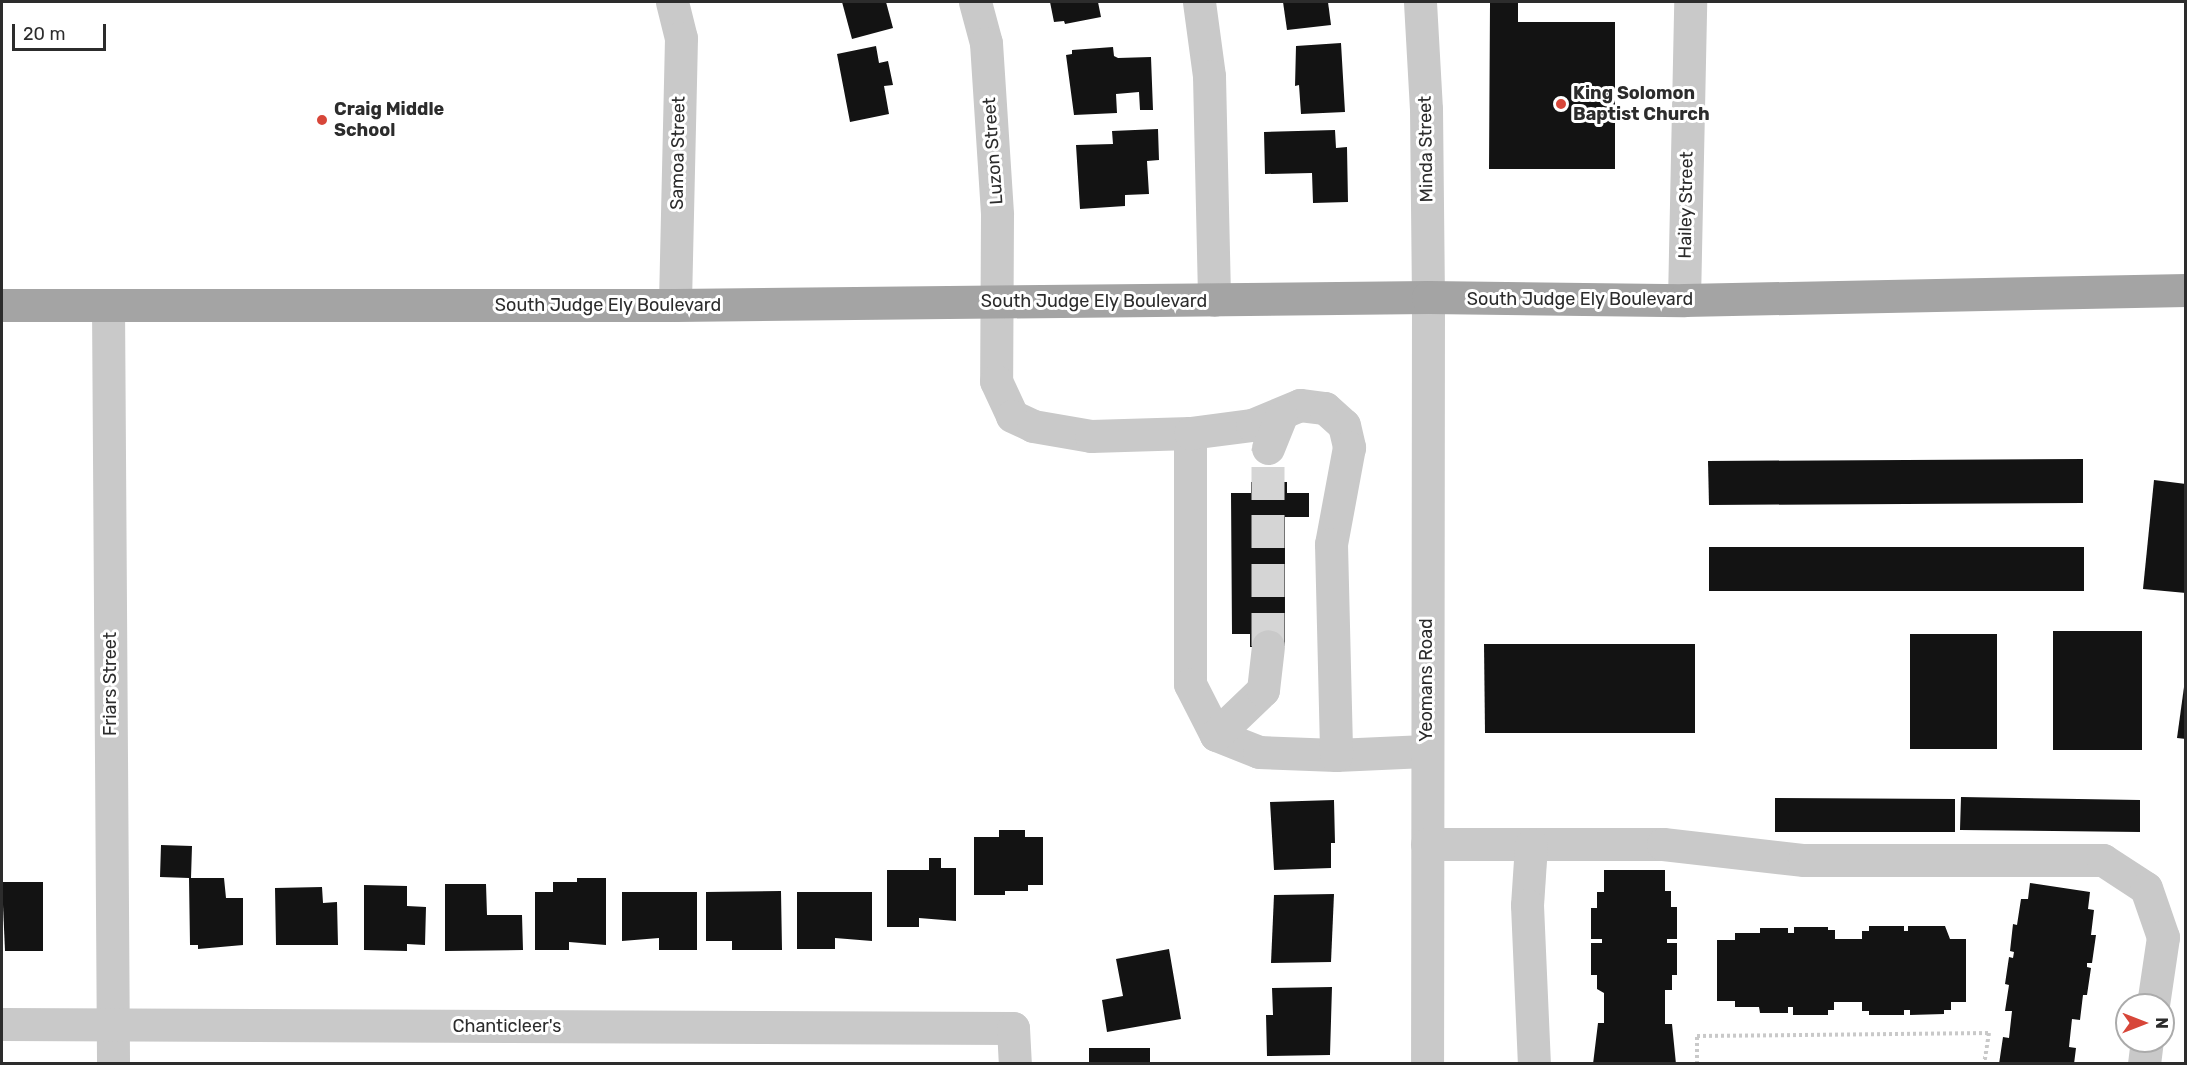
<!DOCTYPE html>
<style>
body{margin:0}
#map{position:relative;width:2187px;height:1065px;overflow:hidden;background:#fff;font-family:Rubik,sans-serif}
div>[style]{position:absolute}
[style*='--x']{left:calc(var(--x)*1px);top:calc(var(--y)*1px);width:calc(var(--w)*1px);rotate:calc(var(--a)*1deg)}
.building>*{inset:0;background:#131313}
.minor-tunnel>*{height:33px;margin-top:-16.5px;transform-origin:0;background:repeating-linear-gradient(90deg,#d5d5d5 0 33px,transparent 0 49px)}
.path>*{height:4px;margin-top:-2px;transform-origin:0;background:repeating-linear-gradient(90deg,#c9c9c9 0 3px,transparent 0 6px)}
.minor>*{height:33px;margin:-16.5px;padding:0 16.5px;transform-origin:16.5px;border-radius:16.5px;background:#c9c9c9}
.major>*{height:33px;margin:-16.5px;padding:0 16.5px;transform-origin:16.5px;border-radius:16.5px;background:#a4a4a4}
.dots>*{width:16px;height:16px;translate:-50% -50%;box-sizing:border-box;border:3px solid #fff;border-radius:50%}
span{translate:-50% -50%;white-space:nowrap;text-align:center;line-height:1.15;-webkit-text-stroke:6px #fff;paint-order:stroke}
.poi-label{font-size:18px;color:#2c2c2c;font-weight:700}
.left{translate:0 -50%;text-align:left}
.street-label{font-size:18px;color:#2c2c2c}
.frame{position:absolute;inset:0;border:3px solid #2c2c2c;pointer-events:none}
.north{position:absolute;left:2115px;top:993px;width:60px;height:60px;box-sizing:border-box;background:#fff;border:2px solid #ababab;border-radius:50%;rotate:90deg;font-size:16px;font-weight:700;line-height:24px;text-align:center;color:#2c2c2c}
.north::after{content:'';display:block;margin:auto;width:21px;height:27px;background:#d74639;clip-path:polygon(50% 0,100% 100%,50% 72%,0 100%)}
.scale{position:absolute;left:12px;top:24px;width:94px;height:27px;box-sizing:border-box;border:3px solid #2c2c2c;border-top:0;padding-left:8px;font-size:18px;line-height:21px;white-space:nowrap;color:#2c2c2c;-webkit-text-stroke:4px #fff;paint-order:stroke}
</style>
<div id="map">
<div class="building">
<i style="clip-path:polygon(842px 2px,886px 2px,893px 28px,852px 39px)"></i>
<i style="clip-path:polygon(1050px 2px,1098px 2px,1101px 17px,1065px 24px,1064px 21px,1054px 22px)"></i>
<i style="clip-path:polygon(1283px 2px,1328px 2px,1331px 25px,1287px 30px)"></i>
<i style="clip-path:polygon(1490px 2px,1518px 2px,1518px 22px,1615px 22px,1615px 169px,1489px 169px)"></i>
<i style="clip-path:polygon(1341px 43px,1345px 112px,1301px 114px,1299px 85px,1295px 86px,1296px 46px)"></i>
<i style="clip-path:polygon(876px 46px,879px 63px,888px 61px,893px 85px,884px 86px,889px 114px,850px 122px,837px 54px)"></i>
<i style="clip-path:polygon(1113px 47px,1114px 56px,1118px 58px,1151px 57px,1153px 110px,1140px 110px,1139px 92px,1116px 94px,1117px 113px,1074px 115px,1066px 55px,1072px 54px,1072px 50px)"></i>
<i style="clip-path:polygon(1158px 129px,1159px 160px,1147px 161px,1149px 194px,1125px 195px,1125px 206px,1080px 209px,1076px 145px,1113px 144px,1112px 131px)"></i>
<i style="clip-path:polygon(1335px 130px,1336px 148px,1347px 147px,1348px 202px,1313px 203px,1312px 173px,1265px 174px,1264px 132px)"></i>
<i style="clip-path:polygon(2083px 459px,2083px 503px,1709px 505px,1708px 461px)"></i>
<i style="clip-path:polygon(2154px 480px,2186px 484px,2186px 593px,2143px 589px)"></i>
<i style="clip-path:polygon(1251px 482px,1287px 482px,1287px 493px,1309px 493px,1309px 517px,1285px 517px,1285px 646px,1250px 647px,1250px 634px,1232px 634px,1231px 493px,1251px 493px)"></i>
<i style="clip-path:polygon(1709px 547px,2084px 547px,2084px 591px,1709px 591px)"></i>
<i style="clip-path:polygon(2053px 631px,2142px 631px,2142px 750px,2053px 750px)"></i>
<i style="clip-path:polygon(1910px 634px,1997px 634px,1997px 749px,1910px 749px)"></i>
<i style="clip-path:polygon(1484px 644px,1695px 644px,1695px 733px,1485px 733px)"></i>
<i style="clip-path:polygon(2184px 687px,2186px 687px,2186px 739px,2177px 738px)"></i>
<i style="clip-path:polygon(1961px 797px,2140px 800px,2140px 832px,1960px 830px)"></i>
<i style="clip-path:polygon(1775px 798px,1955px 799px,1955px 832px,1775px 832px)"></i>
<i style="clip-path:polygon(1334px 800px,1335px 843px,1331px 843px,1331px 868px,1274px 870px,1270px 802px)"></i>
<i style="clip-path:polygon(999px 830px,1025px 830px,1025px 837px,1043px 837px,1043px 885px,1028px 885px,1028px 891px,1005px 891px,1005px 895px,974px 895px,974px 837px,999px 837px)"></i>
<i style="clip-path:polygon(161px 845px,192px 846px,191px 878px,224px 878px,226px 898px,243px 898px,243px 945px,198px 949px,198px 945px,190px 945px,189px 878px,160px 877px)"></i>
<i style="clip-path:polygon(929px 858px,941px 858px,941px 868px,956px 868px,956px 921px,919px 918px,919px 927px,887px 927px,887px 870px,929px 870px)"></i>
<i style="clip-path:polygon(1604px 870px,1665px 870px,1665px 891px,1671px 891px,1671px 907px,1677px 907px,1677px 939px,1667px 939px,1667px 943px,1677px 943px,1677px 975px,1672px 975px,1672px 990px,1665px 990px,1665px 1024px,1672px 1024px,1676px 1064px,1593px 1064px,1598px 1023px,1604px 1023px,1604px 993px,1597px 989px,1597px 975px,1591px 975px,1591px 943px,1602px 943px,1602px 939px,1591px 939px,1591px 908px,1597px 908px,1597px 892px,1604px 892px)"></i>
<i style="clip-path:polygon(577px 878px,606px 878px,606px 945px,569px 942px,569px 950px,535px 950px,535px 892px,553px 892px,553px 882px,577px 882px)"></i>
<i style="clip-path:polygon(2px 882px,43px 882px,43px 951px,5px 951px)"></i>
<i style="clip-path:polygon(2030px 883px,2090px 892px,2088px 909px,2094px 910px,2091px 935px,2096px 935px,2092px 963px,2087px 963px,2087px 967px,2091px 968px,2087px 995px,2083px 995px,2080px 1020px,2072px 1019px,2069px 1047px,2076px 1048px,2074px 1064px,1999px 1064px,2003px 1037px,2009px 1038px,2012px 1011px,2005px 1011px,2009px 985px,2005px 984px,2009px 957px,2013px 958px,2014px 952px,2010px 951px,2013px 924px,2017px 925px,2021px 899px,2028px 899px)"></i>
<i style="clip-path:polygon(445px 884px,486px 884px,487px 915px,522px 915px,523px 950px,445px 951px)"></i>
<i style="clip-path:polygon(364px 885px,407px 886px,407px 906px,426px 907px,425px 945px,407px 944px,407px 951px,364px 950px)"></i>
<i style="clip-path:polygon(322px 887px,323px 903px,337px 902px,338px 945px,276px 945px,275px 888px)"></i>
<i style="clip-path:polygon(781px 891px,782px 950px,732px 950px,732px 941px,706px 941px,706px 892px)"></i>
<i style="clip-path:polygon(622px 892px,697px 892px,697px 950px,659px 950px,659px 938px,622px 941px)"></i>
<i style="clip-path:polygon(797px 892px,872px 892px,872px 941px,835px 938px,835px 949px,797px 949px)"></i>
<i style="clip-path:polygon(1334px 894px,1331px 962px,1271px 963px,1274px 895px)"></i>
<i style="clip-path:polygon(1869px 926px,1904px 926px,1904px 931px,1908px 931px,1908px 926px,1945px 926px,1950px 939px,1966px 939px,1966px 1002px,1951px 1002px,1951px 1010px,1944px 1010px,1944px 1014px,1910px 1015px,1910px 1010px,1904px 1010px,1904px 1015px,1869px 1015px,1869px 1011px,1862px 1011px,1862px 1002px,1834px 1002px,1834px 1010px,1828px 1010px,1828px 1015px,1793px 1015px,1793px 1007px,1788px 1007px,1788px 1013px,1760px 1013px,1759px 1007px,1735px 1007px,1735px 1001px,1717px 1001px,1717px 940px,1735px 940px,1735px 933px,1760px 933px,1760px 928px,1788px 928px,1788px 933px,1794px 933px,1794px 927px,1828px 927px,1828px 930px,1835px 930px,1835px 939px,1862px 939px,1862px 931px,1869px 931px)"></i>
<i style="clip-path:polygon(1169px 949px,1181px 1019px,1107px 1032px,1102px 1000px,1123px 996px,1116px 959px)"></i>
<i style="clip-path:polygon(1332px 987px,1330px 1055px,1267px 1056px,1266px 1015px,1273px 1015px,1272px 988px)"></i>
<i style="clip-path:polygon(1089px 1048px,1150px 1048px,1150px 1064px,1089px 1064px)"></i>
</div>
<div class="minor-tunnel">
<i style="--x:1268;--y:646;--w:198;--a:-90"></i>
</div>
<div class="path">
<i style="--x:1697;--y:1064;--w:28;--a:-90"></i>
<i style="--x:1697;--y:1036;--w:292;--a:-0.6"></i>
<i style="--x:1989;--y:1033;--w:31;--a:99"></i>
</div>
<div class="minor">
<i style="--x:672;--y:2;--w:37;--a:76"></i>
<i style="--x:681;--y:38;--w:267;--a:91.3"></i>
<i style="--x:975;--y:2;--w:42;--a:75"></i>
<i style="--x:986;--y:43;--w:172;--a:86.3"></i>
<i style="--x:997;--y:215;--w:166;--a:90.3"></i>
<i style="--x:996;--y:381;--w:38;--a:65"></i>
<i style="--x:1012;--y:416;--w:23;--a:25"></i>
<i style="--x:1033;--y:426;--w:59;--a:9.8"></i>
<i style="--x:1091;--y:436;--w:99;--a:-1.7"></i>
<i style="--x:1190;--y:433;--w:251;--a:90"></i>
<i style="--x:1190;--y:684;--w:57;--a:63"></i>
<i style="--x:1216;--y:735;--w:46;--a:21.6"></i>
<i style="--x:1259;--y:752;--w:77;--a:2.2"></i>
<i style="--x:1336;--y:755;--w:89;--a:-2.6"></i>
<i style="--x:1199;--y:2;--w:75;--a:82.3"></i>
<i style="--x:1209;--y:76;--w:224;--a:88.7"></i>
<i style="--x:1420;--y:2;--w:107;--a:86.8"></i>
<i style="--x:1426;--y:109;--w:188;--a:89.4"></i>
<i style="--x:1428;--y:297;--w:767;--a:90.07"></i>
<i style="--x:1684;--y:300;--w:298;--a:-88.8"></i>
<i style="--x:108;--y:305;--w:759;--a:89.62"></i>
<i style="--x:1190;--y:433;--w:63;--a:-7.4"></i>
<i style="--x:1252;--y:425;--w:52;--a:-22.6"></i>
<i style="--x:1300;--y:405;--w:25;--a:7"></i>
<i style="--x:1325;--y:408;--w:25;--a:42"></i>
<i style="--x:1344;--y:425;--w:23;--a:77"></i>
<i style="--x:1349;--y:447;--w:99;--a:100.5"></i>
<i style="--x:1331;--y:544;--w:211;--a:88.6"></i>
<i style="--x:1268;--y:448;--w:35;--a:-68"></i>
<i style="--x:1216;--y:735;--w:65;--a:-43.8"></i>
<i style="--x:1263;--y:690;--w:44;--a:-83.5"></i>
<i style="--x:1427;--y:844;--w:236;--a:0"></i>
<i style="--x:1663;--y:844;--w:142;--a:6.5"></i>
<i style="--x:1804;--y:860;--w:299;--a:0"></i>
<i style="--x:2103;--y:860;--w:51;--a:33.1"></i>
<i style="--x:2146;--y:888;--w:52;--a:70.9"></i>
<i style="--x:2163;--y:937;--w:69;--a:98.4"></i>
<i style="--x:1531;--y:845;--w:60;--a:93.8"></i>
<i style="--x:1527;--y:905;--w:159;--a:87.5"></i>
<i style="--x:2;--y:1024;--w:1011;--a:0.23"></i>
<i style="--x:1013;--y:1028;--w:36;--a:87"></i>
<i style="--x:2144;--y:1064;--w:23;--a:-83"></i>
</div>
<div class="major">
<i style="--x:2;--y:305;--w:673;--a:0"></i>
<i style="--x:675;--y:305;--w:753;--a:-0.61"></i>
<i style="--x:1428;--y:297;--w:256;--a:0.7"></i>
<i style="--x:1684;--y:300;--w:502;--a:-1.14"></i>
</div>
<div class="dots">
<i style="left:1561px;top:104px;background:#d74639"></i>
<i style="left:322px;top:120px;background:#d74639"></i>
</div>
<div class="poi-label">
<span class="left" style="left:1573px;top:104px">King Solomon<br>Baptist Church</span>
<span class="left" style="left:334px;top:120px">Craig Middle<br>School</span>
</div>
<div class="street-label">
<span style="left:1426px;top:149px;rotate:-91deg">Minda Street</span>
<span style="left:993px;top:151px;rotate:-94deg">Luzon Street</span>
<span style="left:678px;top:153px;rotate:-89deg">Samoa Street</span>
<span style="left:1686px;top:205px;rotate:-89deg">Hailey Street</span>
<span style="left:1580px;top:299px">South Judge Ely Boulevard</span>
<span style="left:1094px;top:301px">South Judge Ely Boulevard</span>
<span style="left:608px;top:305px">South Judge Ely Boulevard</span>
<span style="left:1426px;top:680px;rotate:-90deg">Yeomans Road</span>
<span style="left:110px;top:684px;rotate:-90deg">Friars Street</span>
<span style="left:507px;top:1026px">Chanticleer's</span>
</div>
<div class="frame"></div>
<div class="north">N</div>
<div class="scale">20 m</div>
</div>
